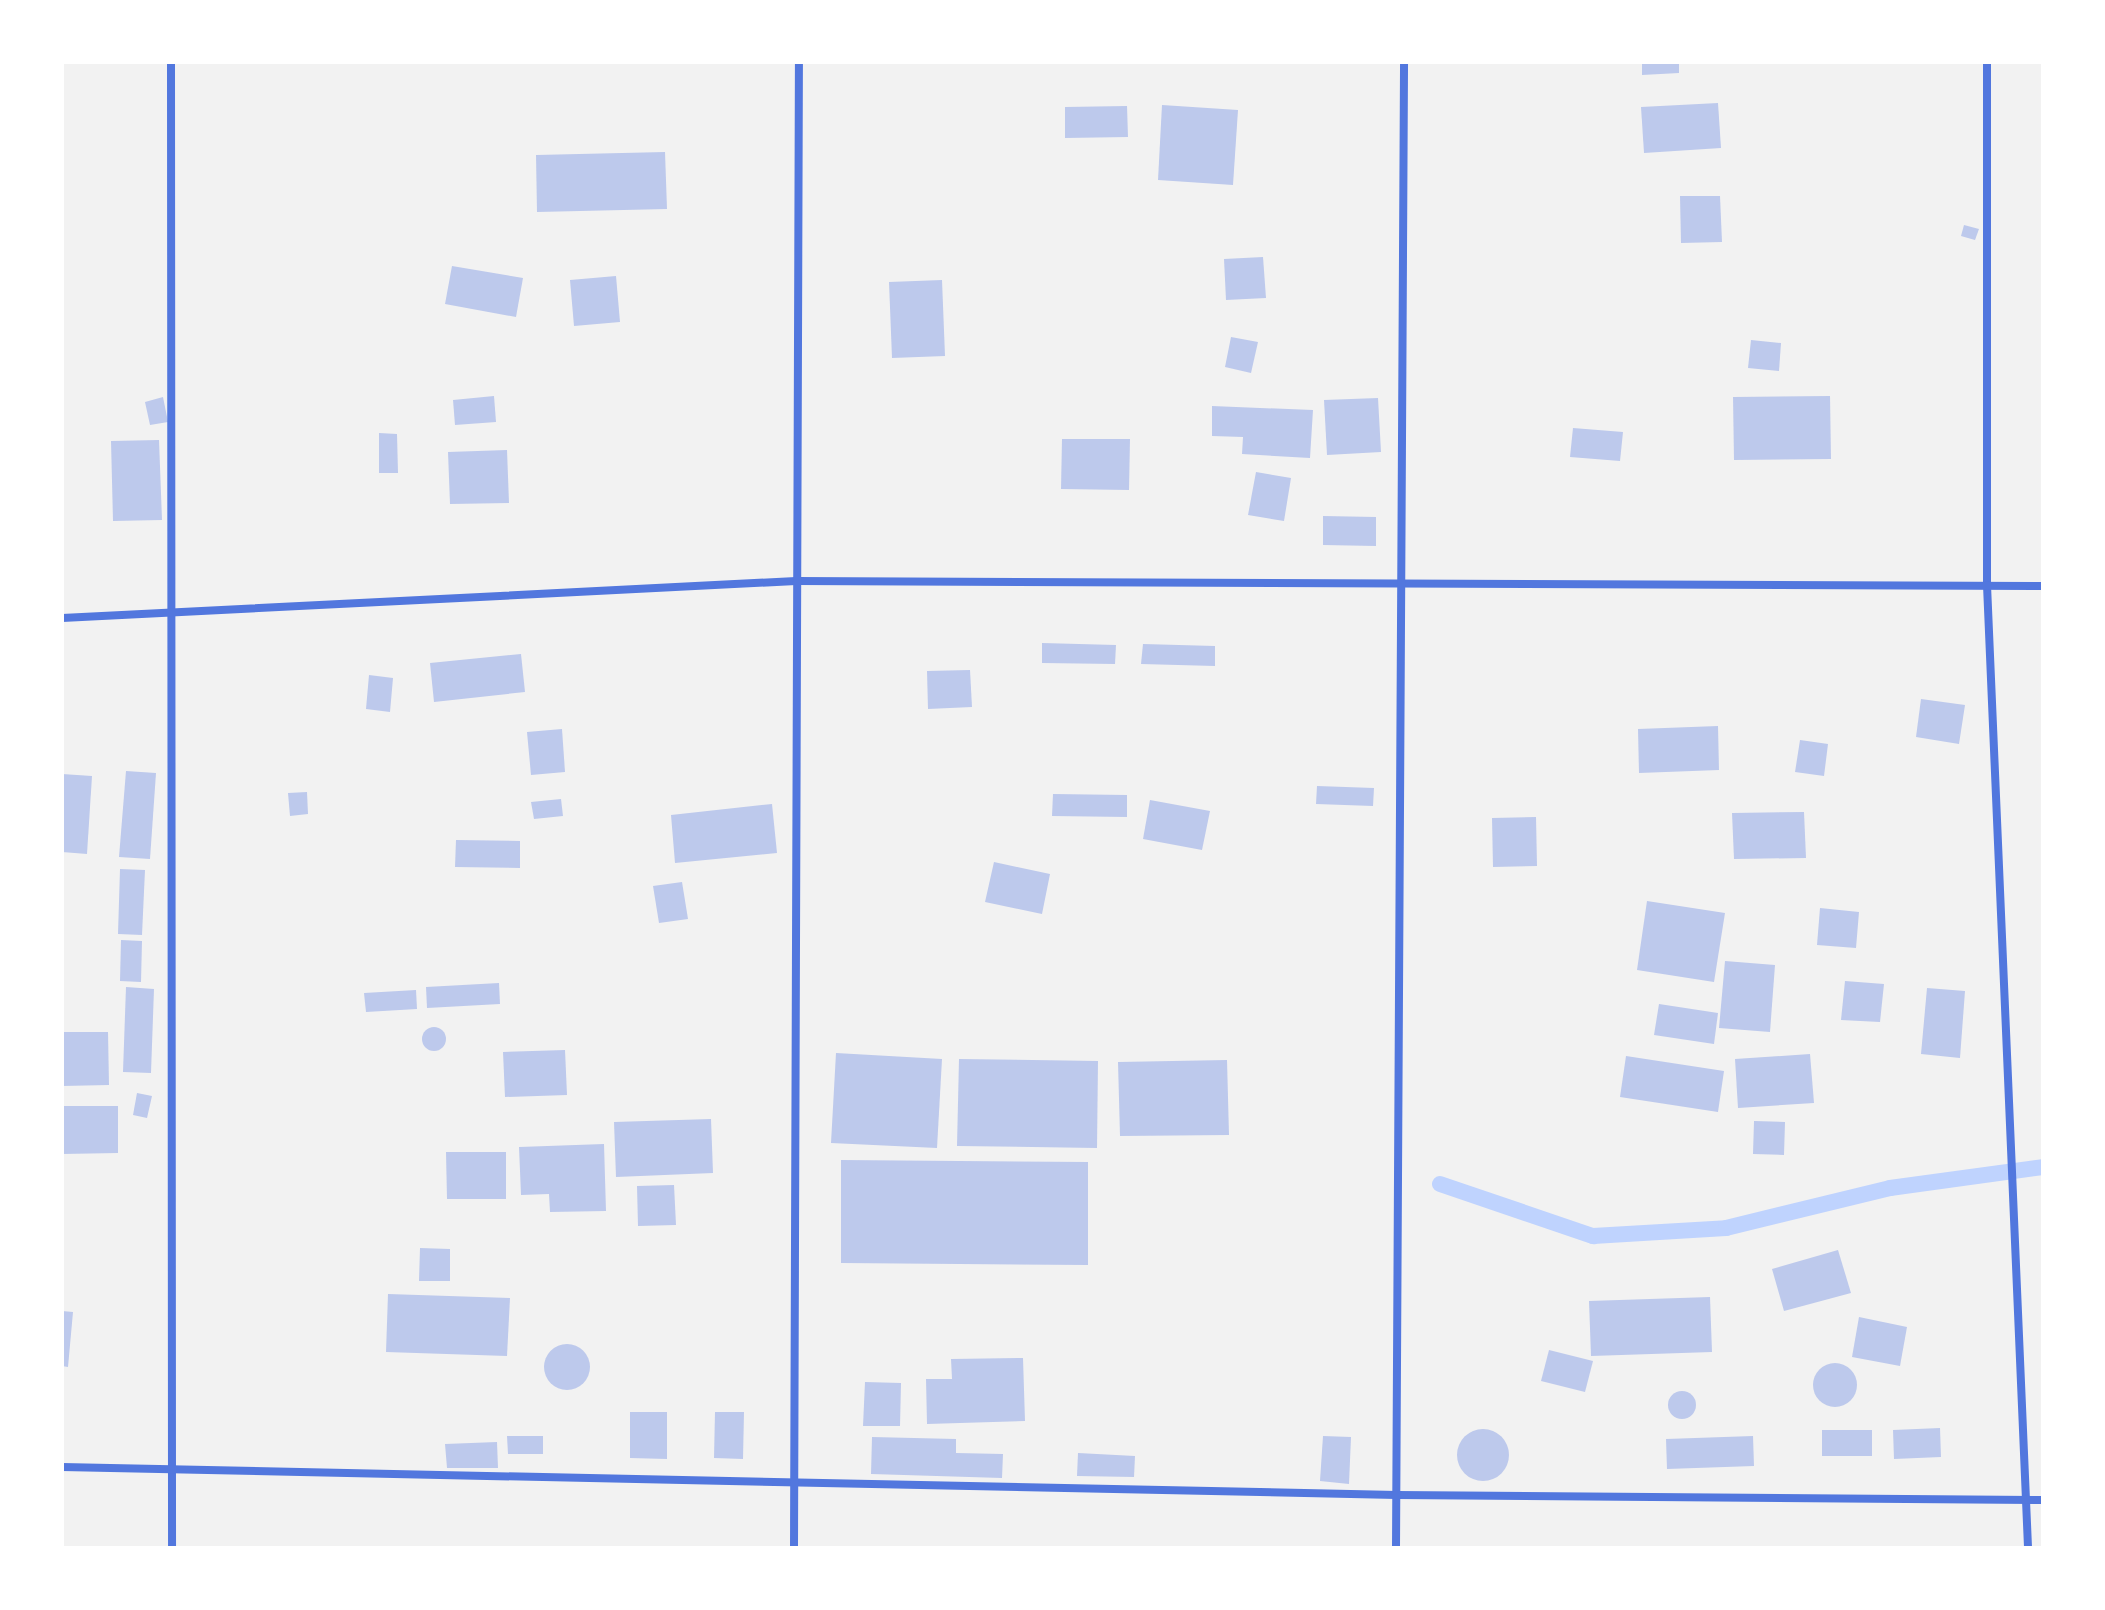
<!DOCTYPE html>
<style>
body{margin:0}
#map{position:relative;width:2105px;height:1610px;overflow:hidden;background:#f2f2f2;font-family:"Open Sans",sans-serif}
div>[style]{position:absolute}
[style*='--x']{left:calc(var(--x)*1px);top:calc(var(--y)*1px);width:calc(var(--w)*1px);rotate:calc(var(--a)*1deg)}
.stream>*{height:16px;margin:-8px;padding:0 8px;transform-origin:8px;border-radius:8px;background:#bfd3fe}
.building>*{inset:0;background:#bdc9ec}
.round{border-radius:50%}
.minor>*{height:8px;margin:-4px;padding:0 4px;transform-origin:4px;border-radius:4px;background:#5277de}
span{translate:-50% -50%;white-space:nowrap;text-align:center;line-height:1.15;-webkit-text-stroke:6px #fff;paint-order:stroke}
.frame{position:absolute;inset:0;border:64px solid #fff;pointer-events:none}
</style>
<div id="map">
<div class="stream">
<i style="--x:1440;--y:1184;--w:162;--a:18.8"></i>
<i style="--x:1593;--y:1236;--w:133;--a:-3.4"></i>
<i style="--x:1726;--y:1228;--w:169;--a:-13.7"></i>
<i style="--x:1890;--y:1188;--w:154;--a:-7.8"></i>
</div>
<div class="building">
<i style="clip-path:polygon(1642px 62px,1679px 62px,1679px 73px,1642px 75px)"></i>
<i style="clip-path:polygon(1718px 103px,1721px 148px,1644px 153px,1641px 107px)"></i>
<i style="clip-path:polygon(1162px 105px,1238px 110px,1233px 185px,1158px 180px)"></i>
<i style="clip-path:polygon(1127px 106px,1128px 137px,1065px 138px,1065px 107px)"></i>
<i style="clip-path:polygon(665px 152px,667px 209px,537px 212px,536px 155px)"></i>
<i style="clip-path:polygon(1680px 196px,1720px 196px,1722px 242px,1681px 243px)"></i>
<i style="clip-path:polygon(1964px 225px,1979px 229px,1975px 240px,1961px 236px)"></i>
<i style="clip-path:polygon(1263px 257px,1266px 298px,1226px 300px,1224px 259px)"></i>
<i style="clip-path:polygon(452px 266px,523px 278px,516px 317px,445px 304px)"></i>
<i style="clip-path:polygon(616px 276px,620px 322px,574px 326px,570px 280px)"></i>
<i style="clip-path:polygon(942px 280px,945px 356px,892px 358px,889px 282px)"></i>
<i style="clip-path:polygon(1231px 337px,1258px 342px,1251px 373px,1225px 367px)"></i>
<i style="clip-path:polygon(1751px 340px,1781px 343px,1779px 371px,1748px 368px)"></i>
<i style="clip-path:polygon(494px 396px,496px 422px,455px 425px,453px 400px)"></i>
<i style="clip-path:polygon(1830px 396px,1831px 459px,1734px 460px,1733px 397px)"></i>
<i style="clip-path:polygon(163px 397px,168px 422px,150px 425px,145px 402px)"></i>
<i style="clip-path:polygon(1378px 398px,1381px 452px,1327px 455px,1324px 400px)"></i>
<i style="clip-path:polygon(1212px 406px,1313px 410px,1310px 458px,1242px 454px,1243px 437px,1212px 436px)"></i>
<i style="clip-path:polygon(1573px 428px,1623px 432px,1620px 461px,1570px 457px)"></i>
<i style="clip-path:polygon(379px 433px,397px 434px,398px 473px,379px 473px)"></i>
<i style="clip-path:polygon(1062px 439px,1130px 439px,1129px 490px,1061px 489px)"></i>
<i style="clip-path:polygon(159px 440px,162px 520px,113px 521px,111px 441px)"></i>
<i style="clip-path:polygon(507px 450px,509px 503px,450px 504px,448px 452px)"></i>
<i style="clip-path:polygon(1256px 472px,1291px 478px,1284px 521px,1248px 515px)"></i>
<i style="clip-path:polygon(1323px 516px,1376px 517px,1376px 546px,1323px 545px)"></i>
<i style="clip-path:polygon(1042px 643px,1116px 645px,1115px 664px,1042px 663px)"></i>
<i style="clip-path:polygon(1143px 644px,1215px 646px,1215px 666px,1141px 664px)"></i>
<i style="clip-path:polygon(521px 654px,525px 692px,434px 702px,430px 663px)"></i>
<i style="clip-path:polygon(970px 670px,972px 707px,928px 709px,927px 671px)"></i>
<i style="clip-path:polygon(369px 675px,393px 678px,390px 712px,366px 709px)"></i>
<i style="clip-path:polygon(1921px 699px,1965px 705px,1959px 744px,1916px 737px)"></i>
<i style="clip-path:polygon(1718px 726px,1719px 770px,1639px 773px,1638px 729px)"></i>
<i style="clip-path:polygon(562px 729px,565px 772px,531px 775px,527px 732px)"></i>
<i style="clip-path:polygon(1800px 740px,1828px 744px,1824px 776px,1795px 772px)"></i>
<i style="clip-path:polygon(126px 771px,156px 773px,150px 859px,119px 857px)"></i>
<i style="clip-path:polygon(62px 774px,92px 776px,87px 854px,62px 852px)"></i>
<i style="clip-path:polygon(1317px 786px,1374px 788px,1373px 806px,1316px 804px)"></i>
<i style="clip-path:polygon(307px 792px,308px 814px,290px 816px,288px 793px)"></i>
<i style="clip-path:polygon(1053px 794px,1127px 795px,1127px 817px,1052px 816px)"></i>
<i style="clip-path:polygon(561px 799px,563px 816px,534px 819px,531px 802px)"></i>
<i style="clip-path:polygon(1150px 800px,1210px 811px,1202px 850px,1143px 839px)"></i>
<i style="clip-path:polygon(772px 804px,777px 853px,675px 863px,671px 815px)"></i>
<i style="clip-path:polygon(1804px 812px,1806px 858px,1734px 859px,1732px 813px)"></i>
<i style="clip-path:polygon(1536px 817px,1537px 866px,1493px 867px,1492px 818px)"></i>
<i style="clip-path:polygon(456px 840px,520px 841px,520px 868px,455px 867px)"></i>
<i style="clip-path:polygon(994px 862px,1050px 874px,1042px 914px,985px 902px)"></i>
<i style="clip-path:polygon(120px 869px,145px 870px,142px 935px,118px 934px)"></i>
<i style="clip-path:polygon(682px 882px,688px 919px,659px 923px,653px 886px)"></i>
<i style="clip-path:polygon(1647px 901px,1725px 913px,1714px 982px,1637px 970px)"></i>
<i style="clip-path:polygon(1820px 908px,1859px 912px,1856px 948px,1817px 945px)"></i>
<i style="clip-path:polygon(121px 940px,142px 941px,141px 982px,120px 981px)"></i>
<i style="clip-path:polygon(1725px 961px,1775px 965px,1770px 1032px,1719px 1028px)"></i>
<i style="clip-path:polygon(1845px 981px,1884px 984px,1880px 1022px,1841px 1020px)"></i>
<i style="clip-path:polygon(499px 983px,500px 1004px,427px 1008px,426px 987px)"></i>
<i style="clip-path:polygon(126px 987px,154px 989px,151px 1073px,123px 1072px)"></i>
<i style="clip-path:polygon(1927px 988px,1965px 991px,1960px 1058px,1921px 1054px)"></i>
<i style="clip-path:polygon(416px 990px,417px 1009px,366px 1012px,364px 993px)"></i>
<i style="clip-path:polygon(1659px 1004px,1718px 1013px,1714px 1044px,1654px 1035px)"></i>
<i class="round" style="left:422px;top:1027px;width:24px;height:24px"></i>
<i style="clip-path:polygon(62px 1032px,108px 1032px,109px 1085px,62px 1086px)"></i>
<i style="clip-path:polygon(565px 1050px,567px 1095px,505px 1097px,503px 1052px)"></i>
<i style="clip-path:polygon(836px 1053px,942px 1059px,937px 1148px,831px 1143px)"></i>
<i style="clip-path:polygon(1810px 1054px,1814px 1103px,1738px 1108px,1735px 1059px)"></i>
<i style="clip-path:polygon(1626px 1056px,1724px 1071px,1718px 1112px,1620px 1097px)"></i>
<i style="clip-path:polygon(959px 1059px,1098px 1061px,1097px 1148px,957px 1146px)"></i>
<i style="clip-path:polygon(1227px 1060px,1229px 1135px,1120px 1136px,1118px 1062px)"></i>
<i style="clip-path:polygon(137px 1093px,152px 1096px,147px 1118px,133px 1115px)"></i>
<i style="clip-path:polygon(62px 1106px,118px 1106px,118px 1153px,62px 1154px)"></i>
<i style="clip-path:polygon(711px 1119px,713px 1173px,616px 1177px,614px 1122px)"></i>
<i style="clip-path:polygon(1754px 1121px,1785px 1122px,1784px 1155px,1753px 1154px)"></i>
<i style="clip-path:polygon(604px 1144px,606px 1211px,550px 1212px,549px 1194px,521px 1195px,519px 1147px)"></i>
<i style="clip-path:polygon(446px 1152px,506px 1152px,506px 1199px,447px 1199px)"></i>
<i style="clip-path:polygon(841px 1160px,1088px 1162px,1088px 1265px,841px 1263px)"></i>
<i style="clip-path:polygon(674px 1185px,676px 1225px,638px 1226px,637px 1186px)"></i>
<i style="clip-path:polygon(420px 1248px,450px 1249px,450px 1281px,419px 1281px)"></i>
<i style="clip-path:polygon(1838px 1250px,1851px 1293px,1784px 1311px,1772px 1269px)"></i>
<i style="clip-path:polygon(388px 1294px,510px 1298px,507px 1356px,386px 1352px)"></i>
<i style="clip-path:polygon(1710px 1297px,1712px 1352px,1591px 1356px,1589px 1301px)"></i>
<i style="clip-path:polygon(62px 1311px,73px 1312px,68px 1367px,62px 1366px)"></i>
<i style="clip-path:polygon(1859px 1317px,1907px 1327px,1900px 1366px,1852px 1357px)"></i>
<i class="round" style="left:544px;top:1344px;width:46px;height:46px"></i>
<i style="clip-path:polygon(1549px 1350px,1593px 1361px,1585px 1392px,1541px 1381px)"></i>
<i style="clip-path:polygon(1023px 1358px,1025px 1421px,927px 1424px,926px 1379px,952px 1379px,951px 1359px)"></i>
<i class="round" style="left:1813px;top:1363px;width:44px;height:44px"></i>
<i style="clip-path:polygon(865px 1382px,901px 1383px,900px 1426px,863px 1426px)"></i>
<i class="round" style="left:1668px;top:1391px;width:28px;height:28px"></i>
<i style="clip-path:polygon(630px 1412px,667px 1412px,667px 1459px,630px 1458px)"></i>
<i style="clip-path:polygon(715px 1412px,744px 1412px,743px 1459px,714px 1458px)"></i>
<i style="clip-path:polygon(1940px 1428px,1941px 1457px,1894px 1459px,1893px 1430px)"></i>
<i class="round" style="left:1457px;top:1429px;width:52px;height:52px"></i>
<i style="clip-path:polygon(1822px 1430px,1872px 1430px,1872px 1456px,1822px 1456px)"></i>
<i style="clip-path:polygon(507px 1436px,543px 1436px,543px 1454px,508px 1454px)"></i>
<i style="clip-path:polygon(1323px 1436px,1351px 1437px,1349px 1484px,1320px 1481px)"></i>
<i style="clip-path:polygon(1753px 1436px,1754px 1466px,1667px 1469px,1666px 1439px)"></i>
<i style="clip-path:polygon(872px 1437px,956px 1439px,956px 1453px,1003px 1454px,1002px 1478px,871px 1474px)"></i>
<i style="clip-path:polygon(497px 1442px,498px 1468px,447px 1468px,445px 1444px)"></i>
<i style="clip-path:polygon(1078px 1453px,1135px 1456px,1134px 1477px,1077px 1476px)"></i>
</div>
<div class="minor">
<i style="--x:171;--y:62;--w:1486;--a:89.96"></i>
<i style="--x:1987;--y:62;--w:523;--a:90"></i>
<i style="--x:1987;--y:585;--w:964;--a:87.56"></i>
<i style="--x:62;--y:618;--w:735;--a:-2.89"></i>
<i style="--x:796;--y:581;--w:1247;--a:0.23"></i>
<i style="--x:62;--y:1467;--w:1335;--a:1.2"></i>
<i style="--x:1397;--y:1495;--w:646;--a:0.44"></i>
<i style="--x:794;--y:1548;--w:1486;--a:-89.81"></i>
<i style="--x:1396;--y:1548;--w:1486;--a:-89.69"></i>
</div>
<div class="frame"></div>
</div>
